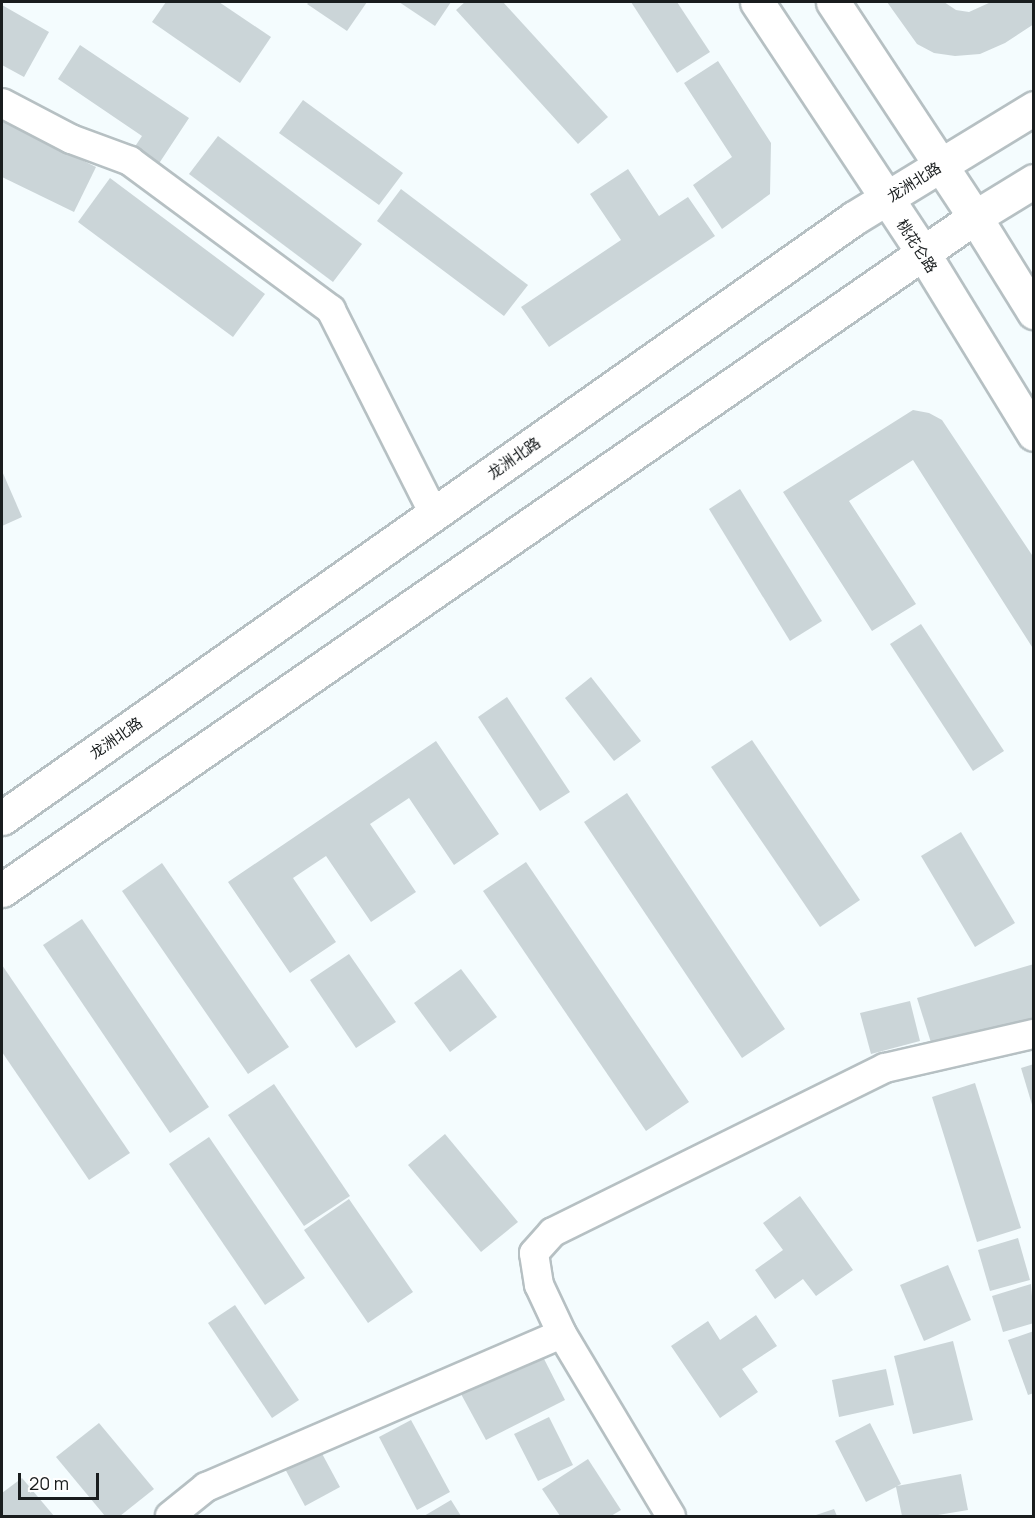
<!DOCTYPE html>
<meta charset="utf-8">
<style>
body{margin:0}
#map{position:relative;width:1035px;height:1518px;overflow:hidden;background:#f4fcfe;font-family:Manrope,"Noto Sans SC",sans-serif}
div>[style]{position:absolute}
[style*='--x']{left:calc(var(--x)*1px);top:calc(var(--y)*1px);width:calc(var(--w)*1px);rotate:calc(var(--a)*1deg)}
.building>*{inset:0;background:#cbd5d8}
.roads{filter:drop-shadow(2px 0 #b6c0c3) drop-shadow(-2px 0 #b6c0c3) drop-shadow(0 2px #b6c0c3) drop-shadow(0 -2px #b6c0c3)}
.street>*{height:28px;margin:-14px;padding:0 14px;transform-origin:14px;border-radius:14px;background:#fff}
.secondary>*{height:33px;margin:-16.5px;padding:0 16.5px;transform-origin:16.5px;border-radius:16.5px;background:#fff}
span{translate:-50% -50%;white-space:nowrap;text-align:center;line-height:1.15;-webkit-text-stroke:4.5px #fff;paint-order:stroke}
.street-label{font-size:15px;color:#191d1e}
.frame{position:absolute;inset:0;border:3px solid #191d1e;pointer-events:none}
.scale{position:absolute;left:18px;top:1473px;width:81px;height:27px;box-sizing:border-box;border:3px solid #191d1e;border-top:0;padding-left:8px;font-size:18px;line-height:21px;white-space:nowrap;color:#191d1e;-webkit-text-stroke:4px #fff;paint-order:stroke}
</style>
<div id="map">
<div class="building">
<i style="clip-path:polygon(166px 2px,219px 2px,271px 37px,240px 83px,152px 22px)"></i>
<i style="clip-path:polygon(309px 2px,367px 2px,347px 31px,307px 4px)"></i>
<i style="clip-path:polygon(399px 2px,451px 2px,435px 26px)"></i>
<i style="clip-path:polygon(465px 2px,503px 2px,608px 117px,578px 144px,456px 10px)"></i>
<i style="clip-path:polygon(631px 2px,677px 2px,710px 52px,677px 73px)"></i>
<i style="clip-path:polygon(887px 2px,944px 2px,956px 10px,969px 12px,991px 2px,1034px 2px,1034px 24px,1005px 43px,980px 54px,955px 56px,934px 53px,917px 44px)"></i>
<i style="clip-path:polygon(2px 5px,49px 32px,24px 77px,2px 65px)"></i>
<i style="clip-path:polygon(80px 45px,189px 118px,158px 165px,134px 148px,142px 136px,58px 79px)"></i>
<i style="clip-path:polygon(718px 61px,771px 143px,770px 194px,722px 229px,693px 185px,732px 157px,684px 83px)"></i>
<i style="clip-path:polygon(303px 100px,403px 173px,379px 205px,279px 133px)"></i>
<i style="clip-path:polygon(2px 121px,96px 167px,74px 212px,2px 177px)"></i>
<i style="clip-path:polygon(218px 136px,362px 244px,333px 282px,189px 174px)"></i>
<i style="clip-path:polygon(628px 169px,659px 216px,688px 197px,715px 236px,549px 347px,521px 307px,621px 240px,590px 194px)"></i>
<i style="clip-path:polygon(110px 178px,265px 294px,233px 337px,78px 222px)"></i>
<i style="clip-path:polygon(401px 189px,528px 285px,504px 316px,377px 221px)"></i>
<i style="clip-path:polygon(913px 410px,929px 413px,942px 420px,1034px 558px,1034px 650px,913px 460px,849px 501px,916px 604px,872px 631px,783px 492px)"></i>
<i style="clip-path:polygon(2px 471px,22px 517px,2px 526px)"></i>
<i style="clip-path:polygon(740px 489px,822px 621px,790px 641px,709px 509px)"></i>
<i style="clip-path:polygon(921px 624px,1004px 751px,973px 771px,890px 644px)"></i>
<i style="clip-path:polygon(591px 677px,641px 741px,614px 761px,565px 698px)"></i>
<i style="clip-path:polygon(507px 697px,570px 792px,540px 811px,478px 717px)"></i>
<i style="clip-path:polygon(752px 740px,860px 900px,820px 927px,711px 767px)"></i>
<i style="clip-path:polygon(436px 741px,499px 834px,454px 865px,409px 798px,370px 824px,416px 892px,371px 922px,326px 856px,293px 878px,336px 942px,290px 973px,228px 882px)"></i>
<i style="clip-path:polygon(627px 793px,785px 1029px,742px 1058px,584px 822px)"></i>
<i style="clip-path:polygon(961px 832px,1015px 923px,975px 947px,921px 856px)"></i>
<i style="clip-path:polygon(526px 862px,689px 1102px,646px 1131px,483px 891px)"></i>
<i style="clip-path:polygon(162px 863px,289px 1047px,248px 1074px,122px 891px)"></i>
<i style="clip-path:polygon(82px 919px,209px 1107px,170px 1133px,43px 945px)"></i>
<i style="clip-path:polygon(349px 954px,396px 1022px,356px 1048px,310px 980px)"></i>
<i style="clip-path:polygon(1034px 964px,1034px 1023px,934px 1052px,917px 998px)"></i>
<i style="clip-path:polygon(2px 965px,130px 1153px,89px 1180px,2px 1052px)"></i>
<i style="clip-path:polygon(461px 969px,497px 1017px,450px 1052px,414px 1003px)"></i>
<i style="clip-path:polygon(910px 1001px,920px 1041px,871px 1054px,860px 1013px)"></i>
<i style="clip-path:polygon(1034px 1064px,1034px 1108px,1033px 1108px,1021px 1068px)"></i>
<i style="clip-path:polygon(975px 1083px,1021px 1228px,977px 1242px,932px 1097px)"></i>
<i style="clip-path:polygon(274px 1084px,350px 1196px,304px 1226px,228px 1115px)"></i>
<i style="clip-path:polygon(445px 1134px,518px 1222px,481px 1252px,408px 1165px)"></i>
<i style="clip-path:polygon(209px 1137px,305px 1278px,265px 1305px,169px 1164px)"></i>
<i style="clip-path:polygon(800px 1196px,853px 1270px,816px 1296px,803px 1279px,775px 1299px,755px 1270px,783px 1250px,763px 1223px)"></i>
<i style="clip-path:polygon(349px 1199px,413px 1292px,368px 1323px,304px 1230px)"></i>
<i style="clip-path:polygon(1018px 1238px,1030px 1280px,990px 1291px,978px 1250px)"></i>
<i style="clip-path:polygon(948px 1265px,971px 1320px,924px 1341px,900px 1285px)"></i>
<i style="clip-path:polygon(1031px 1284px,1034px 1323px,1003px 1332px,992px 1296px)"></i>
<i style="clip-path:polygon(235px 1305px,299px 1400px,272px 1418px,208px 1323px)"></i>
<i style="clip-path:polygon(756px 1315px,777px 1346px,742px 1369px,758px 1392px,720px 1418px,671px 1346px,708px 1321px,720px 1340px)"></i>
<i style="clip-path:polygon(1034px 1331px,1034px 1393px,1028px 1395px,1008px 1340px)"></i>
<i style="clip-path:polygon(953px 1341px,973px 1420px,913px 1434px,894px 1356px)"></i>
<i style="clip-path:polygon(541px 1353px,565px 1400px,486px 1440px,461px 1394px)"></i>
<i style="clip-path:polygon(886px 1369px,894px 1405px,839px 1417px,832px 1380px)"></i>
<i style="clip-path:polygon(549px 1417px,573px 1465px,538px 1481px,514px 1434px)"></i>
<i style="clip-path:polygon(411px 1420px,450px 1492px,417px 1510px,379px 1437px)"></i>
<i style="clip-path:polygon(99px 1423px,154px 1489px,120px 1516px,105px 1516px,56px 1457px)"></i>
<i style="clip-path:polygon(870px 1423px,901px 1484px,897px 1486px,961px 1474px,968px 1510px,932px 1516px,902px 1516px,896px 1487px,866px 1502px,835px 1441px)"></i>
<i style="clip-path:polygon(319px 1448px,340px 1487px,305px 1506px,284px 1467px)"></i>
<i style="clip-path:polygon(588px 1459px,621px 1510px,611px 1516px,560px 1516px,542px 1489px)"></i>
<i style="clip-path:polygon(22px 1478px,54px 1516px,2px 1516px,2px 1493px)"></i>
<i style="clip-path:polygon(451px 1500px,461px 1516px,424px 1516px)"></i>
<i style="clip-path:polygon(834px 1509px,837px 1516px,813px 1516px)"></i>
</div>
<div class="roads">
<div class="street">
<i style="--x:2;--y:103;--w:78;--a:27.6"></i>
<i style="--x:71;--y:139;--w:63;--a:20.4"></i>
<i style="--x:130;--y:161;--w:250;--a:36.5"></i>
<i style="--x:331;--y:310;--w:229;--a:63.2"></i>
<i style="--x:562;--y:1334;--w:212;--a:59.1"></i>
<i style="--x:170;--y:1516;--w:46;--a:-38.9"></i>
<i style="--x:206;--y:1487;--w:387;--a:-23.3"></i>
<i style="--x:562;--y:1334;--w:54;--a:-115.1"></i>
<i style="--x:539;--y:1285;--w:32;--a:-99"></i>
<i style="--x:534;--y:1253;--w:28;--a:-48"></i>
<i style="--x:553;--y:1232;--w:370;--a:-26.3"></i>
<i style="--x:885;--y:1068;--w:153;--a:-12.9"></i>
</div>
<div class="secondary">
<i style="--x:757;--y:2;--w:301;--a:56.5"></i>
<i style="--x:923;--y:253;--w:212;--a:58.5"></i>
<i style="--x:833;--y:2;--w:258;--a:56.6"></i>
<i style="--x:975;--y:217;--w:112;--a:58.2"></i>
<i style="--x:2;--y:818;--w:1042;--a:-35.15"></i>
<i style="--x:854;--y:218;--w:211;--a:-31.4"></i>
<i style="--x:2;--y:890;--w:1183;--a:-34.67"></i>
<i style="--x:975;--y:217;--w:69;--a:-31.4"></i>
</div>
</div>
<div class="street-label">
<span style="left:914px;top:182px;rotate:-32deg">龙洲北路</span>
<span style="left:917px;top:246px;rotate:57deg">桃花仑路</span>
<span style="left:514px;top:458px;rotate:-35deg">龙洲北路</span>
<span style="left:116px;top:738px;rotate:-35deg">龙洲北路</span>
</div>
<div class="frame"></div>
<div class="scale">20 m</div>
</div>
